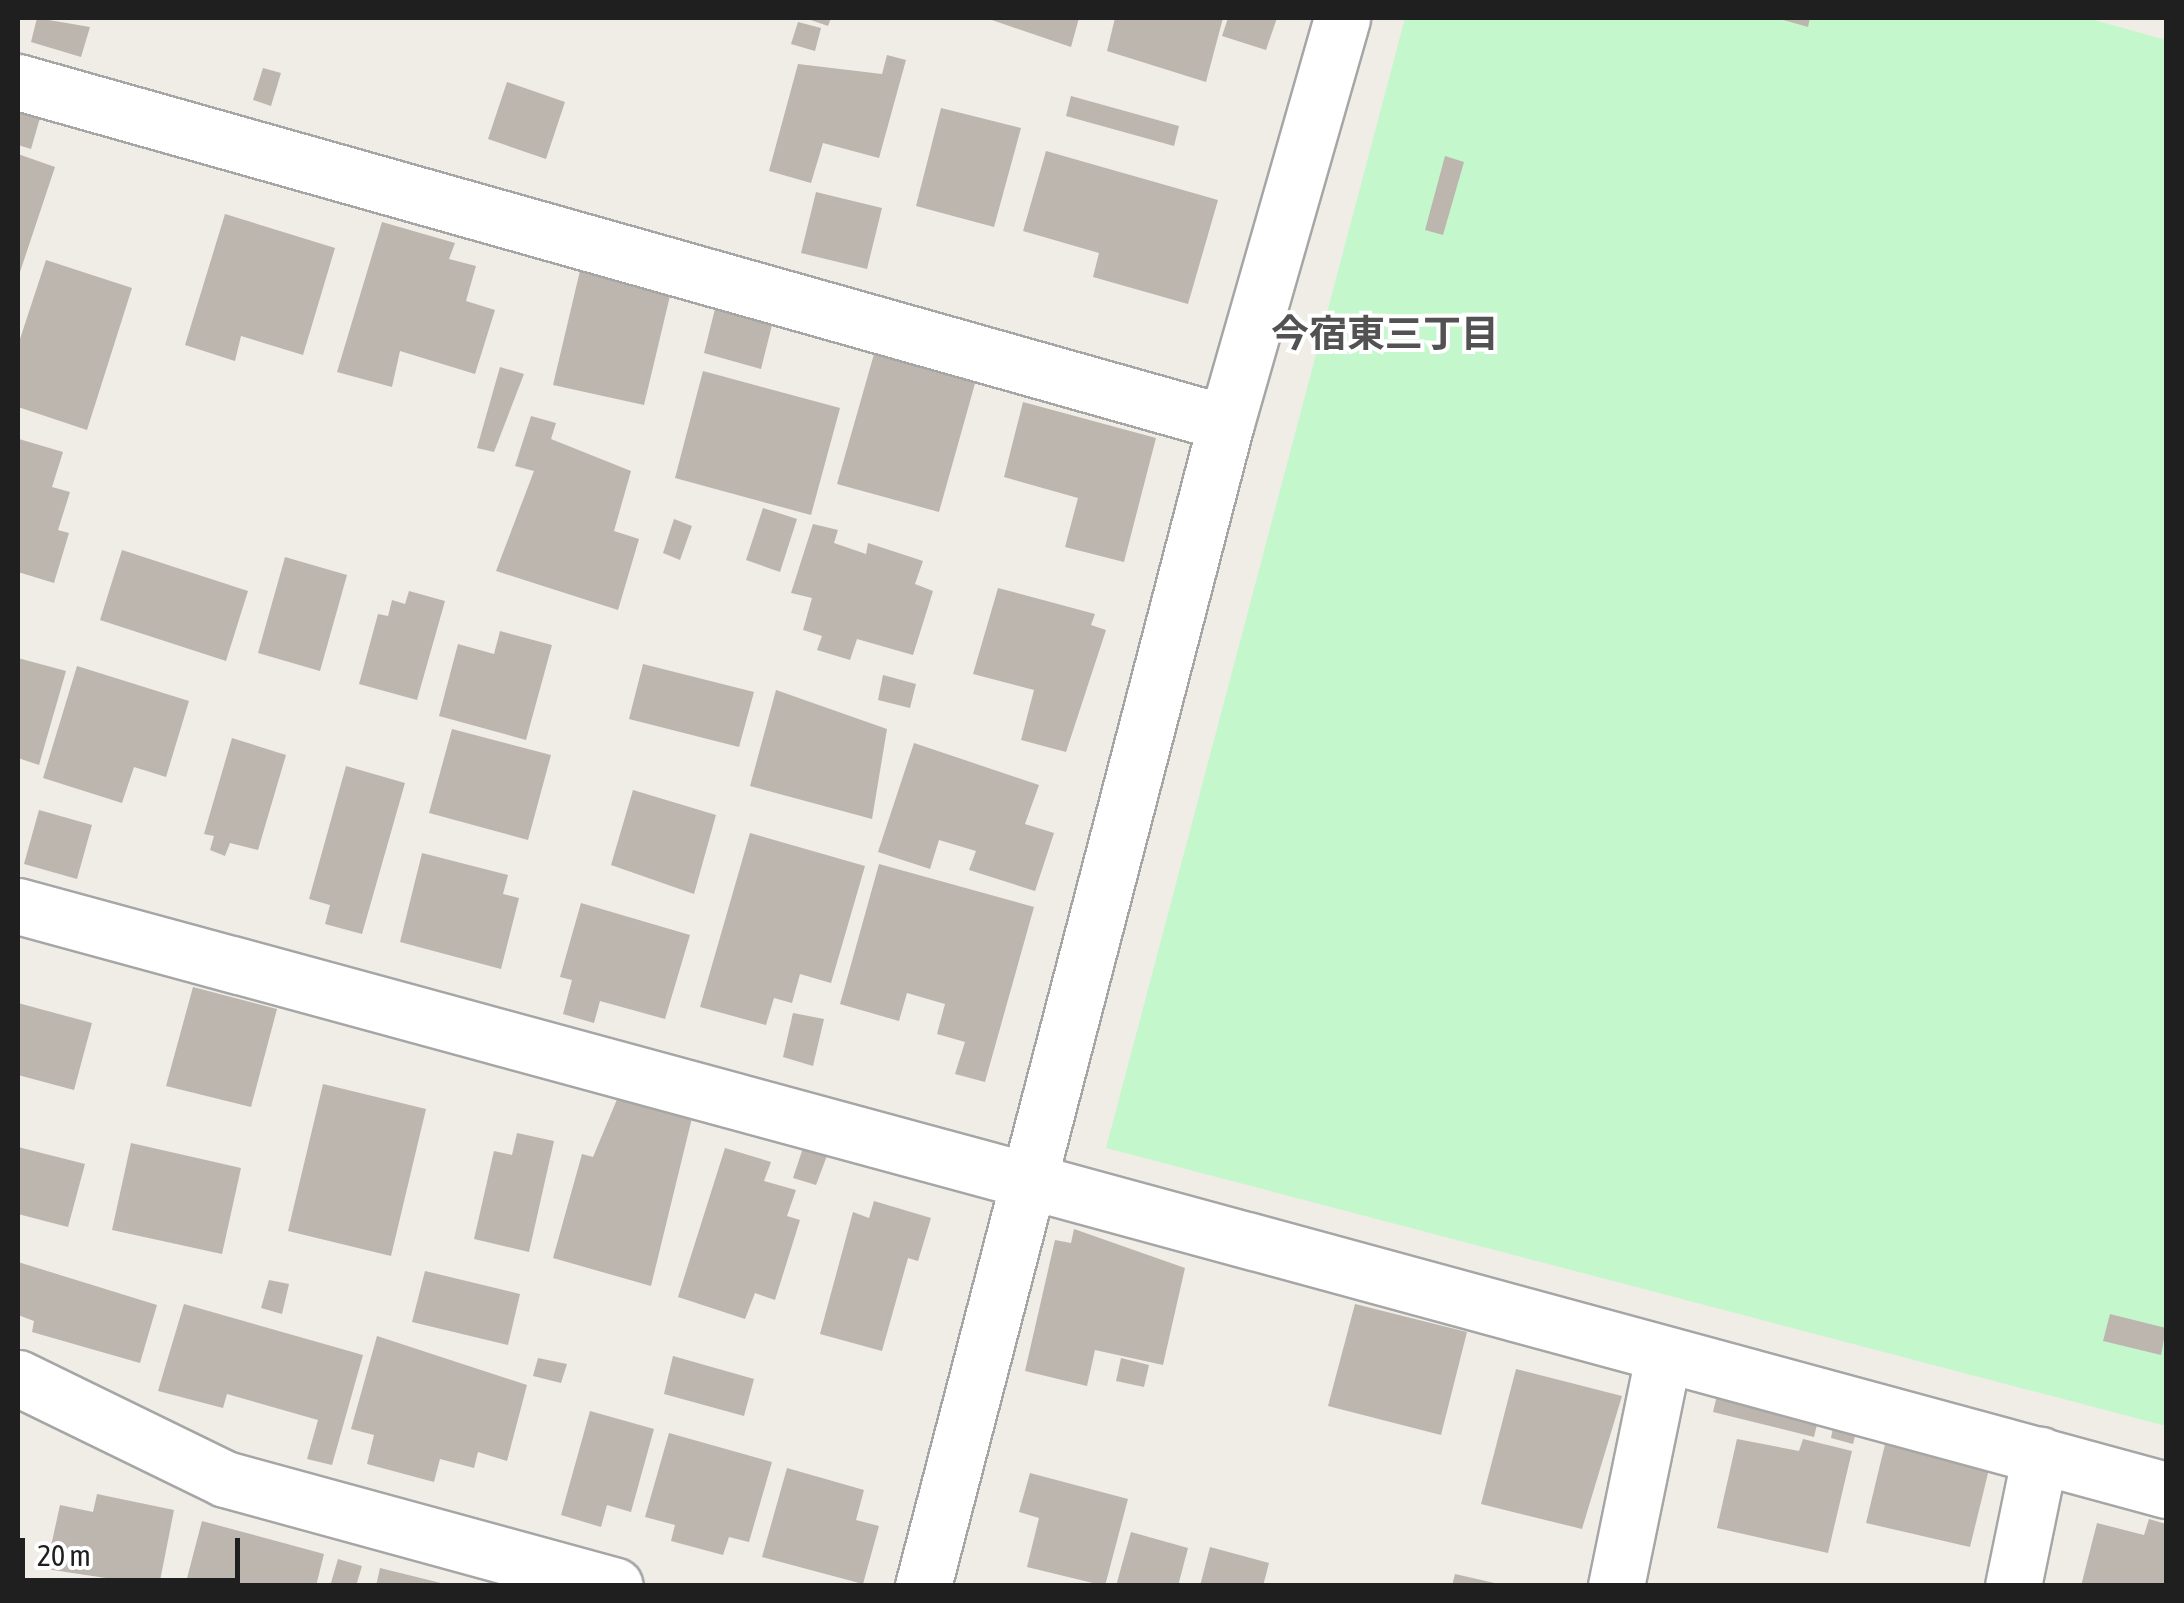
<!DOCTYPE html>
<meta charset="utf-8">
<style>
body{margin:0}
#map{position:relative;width:2184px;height:1603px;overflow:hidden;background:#efede6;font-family:"Asap Condensed","Noto Sans JP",sans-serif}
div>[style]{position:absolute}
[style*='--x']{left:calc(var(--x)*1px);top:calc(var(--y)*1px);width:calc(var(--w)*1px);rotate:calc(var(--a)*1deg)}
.park>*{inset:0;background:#c5f7cd}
.building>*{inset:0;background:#bcb6af}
.roads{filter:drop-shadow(2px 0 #a6a6a6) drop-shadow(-2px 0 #a6a6a6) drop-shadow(0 2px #a6a6a6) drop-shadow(0 -2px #a6a6a6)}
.minor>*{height:55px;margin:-27.5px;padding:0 27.5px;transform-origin:27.5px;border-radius:27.5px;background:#fff}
span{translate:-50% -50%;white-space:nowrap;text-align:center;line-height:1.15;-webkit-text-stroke:8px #fff;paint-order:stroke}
.neighbourhood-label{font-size:38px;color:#525252;font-weight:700}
.frame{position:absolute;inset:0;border:20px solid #1f1f1f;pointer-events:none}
.scale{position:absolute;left:20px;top:1538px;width:220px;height:45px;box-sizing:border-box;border:5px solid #1f1f1f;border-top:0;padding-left:12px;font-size:30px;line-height:35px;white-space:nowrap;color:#1f1f1f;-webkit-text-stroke:8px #fff;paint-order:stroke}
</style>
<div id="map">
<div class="park">
<i style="clip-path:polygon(1405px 18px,2087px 18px,2166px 40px,2166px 1426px,1106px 1148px)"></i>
</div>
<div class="building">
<i style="clip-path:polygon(37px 18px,90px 27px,81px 57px,31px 42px)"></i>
<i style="clip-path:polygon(805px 18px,831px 18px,828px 26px)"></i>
<i style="clip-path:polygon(986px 18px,1079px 18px,1071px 47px)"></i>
<i style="clip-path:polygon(1115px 18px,1223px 18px,1206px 82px,1107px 51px)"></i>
<i style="clip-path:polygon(1228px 18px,1277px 18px,1266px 50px,1222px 36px)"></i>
<i style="clip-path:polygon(1776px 18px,1810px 18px,1808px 27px)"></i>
<i style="clip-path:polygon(798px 22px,821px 28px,815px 51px,791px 44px)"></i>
<i style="clip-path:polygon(887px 55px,906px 60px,879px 158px,823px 143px,811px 183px,769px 171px,798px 64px,882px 74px)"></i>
<i style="clip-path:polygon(263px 68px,281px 73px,271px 106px,253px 100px)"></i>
<i style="clip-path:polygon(507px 82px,565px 102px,546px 159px,488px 139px)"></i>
<i style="clip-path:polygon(1071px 96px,1179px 126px,1174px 146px,1066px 116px)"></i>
<i style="clip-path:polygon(18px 104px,42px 111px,31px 149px,18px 145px)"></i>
<i style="clip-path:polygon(941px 108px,1021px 128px,994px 227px,916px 206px)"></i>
<i style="clip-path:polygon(1046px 151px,1218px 200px,1188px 304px,1093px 277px,1099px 253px,1023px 231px)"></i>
<i style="clip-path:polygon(18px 154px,55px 167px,18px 278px)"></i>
<i style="clip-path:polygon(1445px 156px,1464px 162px,1443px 235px,1425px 230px)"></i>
<i style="clip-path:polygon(816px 192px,882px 208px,867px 269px,801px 253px)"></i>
<i style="clip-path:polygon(225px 214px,335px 248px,303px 355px,241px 336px,235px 361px,185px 345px)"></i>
<i style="clip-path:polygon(382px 222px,455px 243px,449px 259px,476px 266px,466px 301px,495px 310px,475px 374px,400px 351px,392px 387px,337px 372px)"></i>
<i style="clip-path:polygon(583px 258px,674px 279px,644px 405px,553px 385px)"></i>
<i style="clip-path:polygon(46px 260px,132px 288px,87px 430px,18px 407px,18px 345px)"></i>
<i style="clip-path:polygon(718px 297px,775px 313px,761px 369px,704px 353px)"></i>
<i style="clip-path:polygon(880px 333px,981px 362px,939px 512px,837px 484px)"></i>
<i style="clip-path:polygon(500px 367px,524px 374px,494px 452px,477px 448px)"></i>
<i style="clip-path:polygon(703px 371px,840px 408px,811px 515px,675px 478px)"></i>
<i style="clip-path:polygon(1023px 402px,1156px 438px,1124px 562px,1065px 547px,1078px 498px,1004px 477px)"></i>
<i style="clip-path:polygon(531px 416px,556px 423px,551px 439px,631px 471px,614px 531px,639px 539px,618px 610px,496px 571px,534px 471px,515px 466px)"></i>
<i style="clip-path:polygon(19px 439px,63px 452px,52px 487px,70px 492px,58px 530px,69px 533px,54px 583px,18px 572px)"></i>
<i style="clip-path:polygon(763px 508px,797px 519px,780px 572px,746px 560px)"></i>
<i style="clip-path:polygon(674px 519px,692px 526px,680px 560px,663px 553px)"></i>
<i style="clip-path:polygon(813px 524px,838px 530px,834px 543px,866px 554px,868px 543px,923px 561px,915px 584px,933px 591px,913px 655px,857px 639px,850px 660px,817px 650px,822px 636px,803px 630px,812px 598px,791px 593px)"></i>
<i style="clip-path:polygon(122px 550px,248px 591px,226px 661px,100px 620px)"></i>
<i style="clip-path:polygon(285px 557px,347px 575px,320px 671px,258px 653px)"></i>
<i style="clip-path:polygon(998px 588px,1095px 614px,1091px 625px,1106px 630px,1066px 752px,1021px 740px,1034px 690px,973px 674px)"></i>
<i style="clip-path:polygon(409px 591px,445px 601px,417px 700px,359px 684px,378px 614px,388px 616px,392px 600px,405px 604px)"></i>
<i style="clip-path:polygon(500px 631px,552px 645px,526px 740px,439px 716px,458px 644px,494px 654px)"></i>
<i style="clip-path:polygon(18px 658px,66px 671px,39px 765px,18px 758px)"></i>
<i style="clip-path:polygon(643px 664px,754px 692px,739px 747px,629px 719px)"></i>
<i style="clip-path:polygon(77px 666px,189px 701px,166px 777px,134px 767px,122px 803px,43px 778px)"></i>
<i style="clip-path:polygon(883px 675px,916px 684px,910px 708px,878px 700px)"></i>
<i style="clip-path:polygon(776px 690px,887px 729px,872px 819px,750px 786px)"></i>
<i style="clip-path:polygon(452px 729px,551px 755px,528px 840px,429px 813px)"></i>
<i style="clip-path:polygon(232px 738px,286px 755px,258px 850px,230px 843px,225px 856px,210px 850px,214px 836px,204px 834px)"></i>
<i style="clip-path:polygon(914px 743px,1039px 785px,1025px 824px,1054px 833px,1035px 891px,969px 870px,976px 851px,939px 840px,930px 869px,878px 852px)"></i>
<i style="clip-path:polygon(346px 766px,405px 783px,362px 934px,325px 924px,330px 905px,309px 899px)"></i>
<i style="clip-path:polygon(633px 790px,716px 815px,694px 894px,611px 865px)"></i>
<i style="clip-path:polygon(39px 810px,92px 825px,77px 879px,24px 864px)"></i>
<i style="clip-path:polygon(750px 833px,865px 866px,831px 983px,800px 974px,792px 1003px,774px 998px,766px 1025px,700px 1007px)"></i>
<i style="clip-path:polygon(422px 853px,508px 875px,503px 894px,519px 898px,501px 969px,400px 942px)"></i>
<i style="clip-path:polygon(879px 864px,1034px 907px,985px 1082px,955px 1074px,965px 1042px,937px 1034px,945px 1004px,907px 993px,899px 1021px,840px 1004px)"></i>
<i style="clip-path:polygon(581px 903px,690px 935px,665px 1019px,600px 1001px,594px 1023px,563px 1014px,572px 980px,560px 977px)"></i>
<i style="clip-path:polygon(193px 987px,277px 1009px,251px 1107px,166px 1086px)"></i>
<i style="clip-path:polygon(18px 1003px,92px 1023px,74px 1090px,18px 1075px)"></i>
<i style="clip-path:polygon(793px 1013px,824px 1019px,813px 1066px,783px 1057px)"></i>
<i style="clip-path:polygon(323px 1084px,426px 1109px,391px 1256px,288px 1231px)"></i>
<i style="clip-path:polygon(618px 1097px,692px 1118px,651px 1286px,553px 1258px,582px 1154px,593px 1157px)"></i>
<i style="clip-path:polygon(517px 1133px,554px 1141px,529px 1252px,474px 1239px,494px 1151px,512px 1155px)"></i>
<i style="clip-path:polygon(131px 1143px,241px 1168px,222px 1254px,112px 1230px)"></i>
<i style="clip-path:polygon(804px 1145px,828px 1153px,816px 1185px,793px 1178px)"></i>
<i style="clip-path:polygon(18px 1147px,85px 1164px,68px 1227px,18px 1214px)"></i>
<i style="clip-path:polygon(725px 1148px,771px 1162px,764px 1181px,796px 1190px,787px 1216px,800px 1220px,775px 1300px,755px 1293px,745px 1319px,678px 1297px)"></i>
<i style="clip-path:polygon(874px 1201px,931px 1218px,918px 1261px,908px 1258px,882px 1351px,820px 1334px,853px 1212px,869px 1218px)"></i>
<i style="clip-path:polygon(1074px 1229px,1185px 1268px,1163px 1365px,1095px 1350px,1087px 1386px,1025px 1371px,1055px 1240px,1071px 1243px)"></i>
<i style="clip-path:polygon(18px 1262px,157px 1305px,140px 1363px,32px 1332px,34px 1321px,18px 1315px)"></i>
<i style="clip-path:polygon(425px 1271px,520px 1294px,508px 1345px,412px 1322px)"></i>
<i style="clip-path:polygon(269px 1280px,289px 1284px,282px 1314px,261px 1308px)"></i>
<i style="clip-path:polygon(184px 1304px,363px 1355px,332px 1465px,307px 1459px,318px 1420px,227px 1394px,223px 1408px,158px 1391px)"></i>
<i style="clip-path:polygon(1355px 1304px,1467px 1332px,1441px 1435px,1328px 1406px)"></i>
<i style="clip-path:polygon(2110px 1314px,2166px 1328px,2161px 1355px,2103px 1341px)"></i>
<i style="clip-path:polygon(377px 1336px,527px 1385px,507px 1461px,478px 1452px,474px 1468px,440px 1459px,434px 1482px,367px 1464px,374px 1435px,351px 1429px)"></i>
<i style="clip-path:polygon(673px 1356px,754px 1379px,744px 1416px,664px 1394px)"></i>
<i style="clip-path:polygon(538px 1358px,567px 1364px,561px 1383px,533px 1376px)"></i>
<i style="clip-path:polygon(1121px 1358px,1149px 1365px,1144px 1387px,1116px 1381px)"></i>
<i style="clip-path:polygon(1516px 1369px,1622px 1396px,1582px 1529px,1481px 1504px)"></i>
<i style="clip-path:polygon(1719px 1387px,1820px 1412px,1814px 1437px,1713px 1412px)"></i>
<i style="clip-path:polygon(590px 1411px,654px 1429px,631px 1512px,607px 1505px,601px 1527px,561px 1515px)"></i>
<i style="clip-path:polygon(1834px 1423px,1857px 1428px,1853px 1444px,1831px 1438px)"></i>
<i style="clip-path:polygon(669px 1433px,772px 1462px,749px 1542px,729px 1537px,723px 1555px,671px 1541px,675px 1525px,645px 1517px)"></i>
<i style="clip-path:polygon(1887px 1436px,1991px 1461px,1970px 1547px,1866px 1523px)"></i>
<i style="clip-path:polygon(1737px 1439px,1799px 1451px,1803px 1439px,1852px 1451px,1828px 1553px,1717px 1528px)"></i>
<i style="clip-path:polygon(787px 1468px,864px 1490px,856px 1520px,879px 1526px,863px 1584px,762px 1557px)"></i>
<i style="clip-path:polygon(1030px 1473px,1128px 1499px,1105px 1586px,1027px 1567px,1039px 1518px,1019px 1512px)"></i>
<i style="clip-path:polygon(97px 1494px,174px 1510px,159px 1586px,46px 1569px,60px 1505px,93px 1512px)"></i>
<i style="clip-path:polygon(2149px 1519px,2166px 1524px,2166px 1586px,2081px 1586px,2097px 1523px,2144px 1535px)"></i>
<i style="clip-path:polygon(202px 1521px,324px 1554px,316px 1586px,185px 1586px)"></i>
<i style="clip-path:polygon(1131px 1532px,1188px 1548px,1178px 1586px,1116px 1586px)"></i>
<i style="clip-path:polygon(1210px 1547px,1269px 1563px,1263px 1586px,1200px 1586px)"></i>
<i style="clip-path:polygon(338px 1559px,362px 1566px,356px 1586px,330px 1586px)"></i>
<i style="clip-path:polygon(380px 1568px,445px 1584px,445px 1586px,376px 1586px)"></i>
<i style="clip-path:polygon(1455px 1574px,1499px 1584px,1499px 1586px,1452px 1586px)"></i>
</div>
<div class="roads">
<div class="minor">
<i style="--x:18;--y:82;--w:1255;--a:15.76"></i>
<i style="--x:18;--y:906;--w:2226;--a:15.21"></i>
<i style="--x:18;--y:1378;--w:230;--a:26"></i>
<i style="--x:225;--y:1479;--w:404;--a:15.3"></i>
<i style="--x:923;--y:1586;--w:1202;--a:-75.4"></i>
<i style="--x:1226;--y:423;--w:421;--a:-74"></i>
<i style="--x:1616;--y:1586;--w:233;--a:-78.4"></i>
<i style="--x:2013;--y:1586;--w:134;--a:-78.4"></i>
</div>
</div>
<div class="neighbourhood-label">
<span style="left:1385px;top:334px">今宿東三丁目</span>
</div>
<div class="frame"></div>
<div class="scale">20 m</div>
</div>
